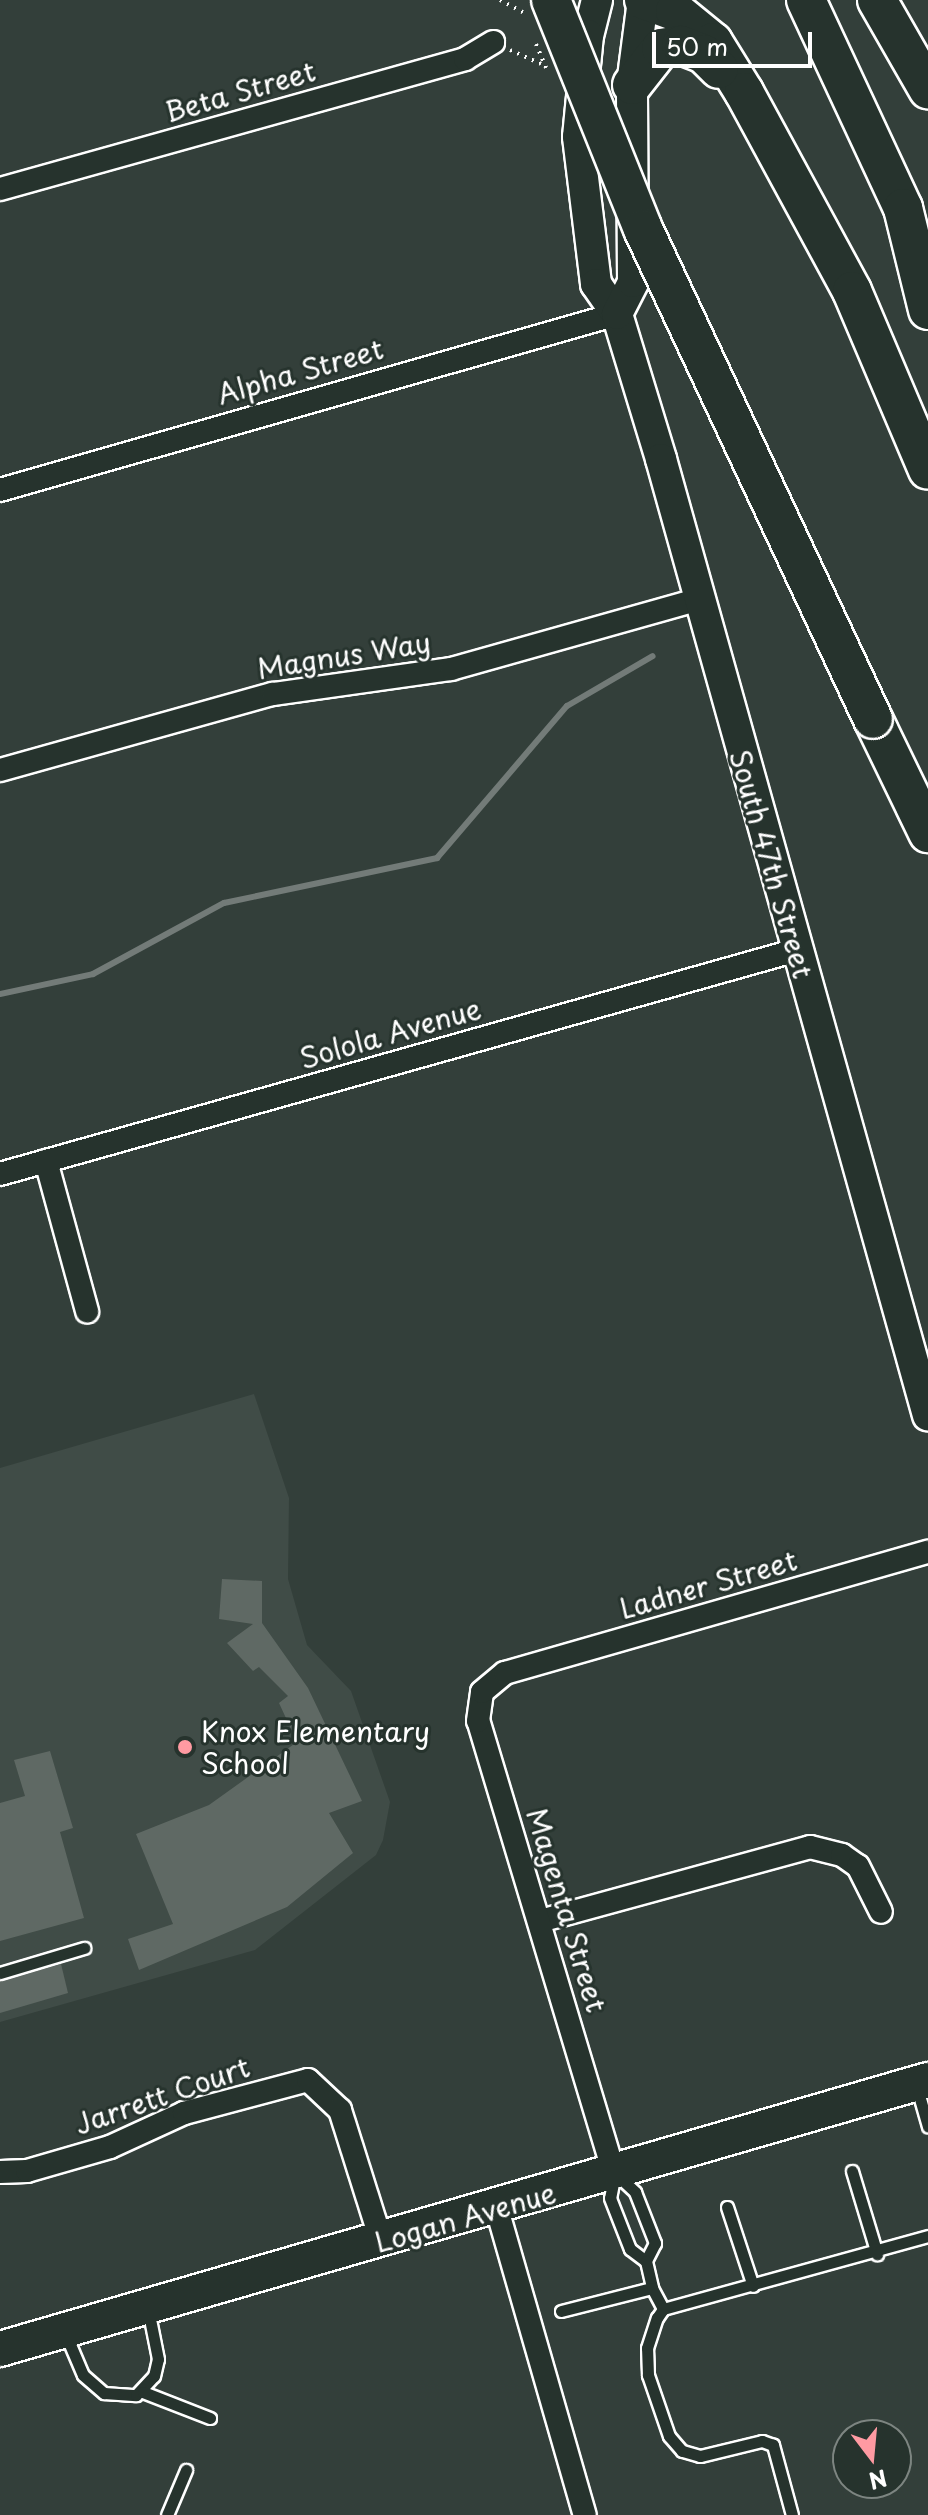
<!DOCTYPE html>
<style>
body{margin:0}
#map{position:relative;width:928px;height:2515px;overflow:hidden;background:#333f3a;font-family:"Playpen Sans",sans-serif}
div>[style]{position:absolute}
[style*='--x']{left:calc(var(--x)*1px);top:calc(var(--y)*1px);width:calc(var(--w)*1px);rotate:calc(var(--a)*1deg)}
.built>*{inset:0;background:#404c47}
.stream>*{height:6px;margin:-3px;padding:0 3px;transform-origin:3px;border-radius:3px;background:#737b78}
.building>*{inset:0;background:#5f6964}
.path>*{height:4px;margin-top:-2px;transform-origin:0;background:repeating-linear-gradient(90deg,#fff 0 2px,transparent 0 8px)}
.roads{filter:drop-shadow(2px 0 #fff) drop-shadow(-2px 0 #fff) drop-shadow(0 2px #fff) drop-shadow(0 -2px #fff)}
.lane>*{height:11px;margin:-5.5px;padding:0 5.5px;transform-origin:5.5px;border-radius:5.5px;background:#26332d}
.street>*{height:22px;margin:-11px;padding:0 11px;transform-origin:11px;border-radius:11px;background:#26332d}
.secondary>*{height:30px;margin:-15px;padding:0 15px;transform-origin:15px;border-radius:15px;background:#26332d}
.primary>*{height:34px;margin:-17px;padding:0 17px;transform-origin:17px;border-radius:17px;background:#26332d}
.highway>*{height:38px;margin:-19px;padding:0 19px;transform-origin:19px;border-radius:19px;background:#26332d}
.bridges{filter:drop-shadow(2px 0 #fff) drop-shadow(-2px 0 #fff) drop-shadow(0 2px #fff) drop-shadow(0 -2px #fff)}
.highway-bridge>*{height:38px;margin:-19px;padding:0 19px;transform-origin:19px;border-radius:19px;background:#26332d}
.dots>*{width:22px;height:22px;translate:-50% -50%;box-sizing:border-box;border:4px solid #26332d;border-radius:50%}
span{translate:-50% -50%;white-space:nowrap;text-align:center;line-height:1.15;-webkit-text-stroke:6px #26332d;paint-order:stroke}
.street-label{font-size:28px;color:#fff}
.poi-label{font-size:28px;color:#fff}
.left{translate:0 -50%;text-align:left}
.north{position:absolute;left:832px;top:2419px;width:80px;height:80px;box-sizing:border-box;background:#26332d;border:2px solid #7d8581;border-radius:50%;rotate:164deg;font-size:22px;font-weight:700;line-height:32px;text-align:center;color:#fff}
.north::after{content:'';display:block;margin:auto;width:28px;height:36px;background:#ff9aa2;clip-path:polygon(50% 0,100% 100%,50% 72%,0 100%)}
.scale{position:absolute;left:652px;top:32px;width:160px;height:36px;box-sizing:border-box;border:4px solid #fff;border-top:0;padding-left:10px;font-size:24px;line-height:28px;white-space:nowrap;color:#fff;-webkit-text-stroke:6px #26332d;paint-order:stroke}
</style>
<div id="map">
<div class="built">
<i style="clip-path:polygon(254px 1394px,289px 1498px,288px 1579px,307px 1645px,351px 1691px,390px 1802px,383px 1840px,376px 1855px,255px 1950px,0 2022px,0 1468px)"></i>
</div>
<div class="stream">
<i style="--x:0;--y:994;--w:95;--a:-12.1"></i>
<i style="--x:93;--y:974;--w:149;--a:-28.5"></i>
<i style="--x:224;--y:903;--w:218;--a:-11.9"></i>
<i style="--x:437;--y:858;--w:200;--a:-49.5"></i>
<i style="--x:567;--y:706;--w:99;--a:-30.2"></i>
</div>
<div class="building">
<i style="clip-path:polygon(222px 1579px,262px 1581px,262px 1623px,308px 1688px,362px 1801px,329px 1813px,353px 1853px,287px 1907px,139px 1970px,128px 1939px,173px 1924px,136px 1834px,209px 1805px,297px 1742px,279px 1703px,288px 1696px,259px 1667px,253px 1671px,227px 1643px,253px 1624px,219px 1619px)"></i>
<i style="clip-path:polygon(50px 1751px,73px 1828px,60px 1832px,84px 1918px,0 1941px,0 1803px,25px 1796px,14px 1760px)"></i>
<i style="clip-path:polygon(61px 1964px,68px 1993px,0 2013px,0 1981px)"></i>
</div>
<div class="path">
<i style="--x:500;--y:0;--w:26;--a:28"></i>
<i style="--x:536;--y:44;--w:26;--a:67"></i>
<i style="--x:510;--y:50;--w:34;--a:24"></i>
</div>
<div class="roads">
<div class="lane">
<i style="--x:0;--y:1973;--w:88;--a:-16.6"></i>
<i style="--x:917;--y:2088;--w:40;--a:74"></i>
<i style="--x:852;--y:2171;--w:87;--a:73.2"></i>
<i style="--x:617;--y:2175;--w:25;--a:43"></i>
<i style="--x:635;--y:2192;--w:55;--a:68.6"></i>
<i style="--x:655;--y:2243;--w:20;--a:117"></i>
<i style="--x:614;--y:2178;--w:20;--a:101"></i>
<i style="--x:610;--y:2198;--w:55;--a:68.6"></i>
<i style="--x:630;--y:2249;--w:20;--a:37"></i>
<i style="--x:646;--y:2261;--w:28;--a:77"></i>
<i style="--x:727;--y:2207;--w:83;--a:71.8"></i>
<i style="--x:561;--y:2311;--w:94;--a:-14.2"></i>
<i style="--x:652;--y:2288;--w:24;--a:62"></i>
<i style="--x:66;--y:2335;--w:43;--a:67"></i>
<i style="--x:83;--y:2375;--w:28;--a:41"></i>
<i style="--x:104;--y:2393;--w:32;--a:4"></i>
<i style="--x:136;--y:2395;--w:26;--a:-47"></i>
<i style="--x:154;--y:2376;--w:17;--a:-77"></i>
<i style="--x:158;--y:2359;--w:51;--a:-101.3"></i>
<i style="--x:143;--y:2392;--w:72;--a:21.2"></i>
<i style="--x:167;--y:2515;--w:49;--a:-67.1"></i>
<i style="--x:792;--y:2515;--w:73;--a:-105.2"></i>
<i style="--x:773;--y:2445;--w:12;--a:-160"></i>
<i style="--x:762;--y:2441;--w:64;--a:166.4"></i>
<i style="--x:700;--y:2456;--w:19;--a:-164"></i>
<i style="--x:682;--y:2451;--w:20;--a:-131"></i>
<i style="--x:669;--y:2436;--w:65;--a:-109"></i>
<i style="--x:648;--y:2375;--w:27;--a:-92"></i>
<i style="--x:647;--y:2348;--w:32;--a:-72"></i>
<i style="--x:657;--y:2318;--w:11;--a:-56"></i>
<i style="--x:663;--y:2309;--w:275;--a:-15.4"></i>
</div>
<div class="street">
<i style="--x:0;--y:189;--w:483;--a:-15.6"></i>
<i style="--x:465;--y:59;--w:33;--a:-31"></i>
<i style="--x:0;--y:490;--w:642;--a:-15.92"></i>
<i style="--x:0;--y:770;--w:283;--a:-15.6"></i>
<i style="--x:273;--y:694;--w:180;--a:-8"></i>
<i style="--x:451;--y:669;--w:255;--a:-15.7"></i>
<i style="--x:46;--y:1161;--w:156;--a:74.7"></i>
<i style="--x:0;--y:1174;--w:828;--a:-15.7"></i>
<i style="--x:540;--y:1921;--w:280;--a:-15.3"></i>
<i style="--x:810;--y:1847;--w:33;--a:14"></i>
<i style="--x:842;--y:1855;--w:19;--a:35"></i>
<i style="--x:858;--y:1866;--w:51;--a:63.4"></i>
<i style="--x:0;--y:2172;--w:27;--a:-2"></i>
<i style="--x:27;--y:2171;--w:86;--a:-16.1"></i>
<i style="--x:110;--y:2147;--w:81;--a:-24.7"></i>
<i style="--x:184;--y:2113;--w:128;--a:-14.9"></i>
<i style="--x:308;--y:2080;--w:44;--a:43.2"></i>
<i style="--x:340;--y:2110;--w:136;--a:72.5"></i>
<i style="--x:614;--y:2173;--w:472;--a:-106.7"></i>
<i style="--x:478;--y:1721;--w:29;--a:-82"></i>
<i style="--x:482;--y:1692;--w:30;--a:-40"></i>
<i style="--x:505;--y:1673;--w:440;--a:-16"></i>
<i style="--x:497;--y:2209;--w:318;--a:74"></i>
</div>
<div class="secondary">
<i style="--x:597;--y:0;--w:36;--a:104"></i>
<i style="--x:588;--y:35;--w:102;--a:95.6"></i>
<i style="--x:578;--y:137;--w:148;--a:83"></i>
<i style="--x:596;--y:284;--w:37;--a:55"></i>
<i style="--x:617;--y:314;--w:152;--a:73.1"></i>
<i style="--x:661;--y:459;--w:993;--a:74.4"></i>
<i style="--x:617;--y:314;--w:36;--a:-63"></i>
<i style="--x:633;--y:282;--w:197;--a:-90.3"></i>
<i style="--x:632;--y:85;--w:86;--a:-82.6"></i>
</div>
<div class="primary">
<i style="--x:0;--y:2349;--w:966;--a:-16.17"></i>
</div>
<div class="highway">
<i style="--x:644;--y:0;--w:33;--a:20"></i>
<i style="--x:675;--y:11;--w:49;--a:39.2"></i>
<i style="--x:713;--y:42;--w:59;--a:58.2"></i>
<i style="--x:744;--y:92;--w:226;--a:61.5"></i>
<i style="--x:852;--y:291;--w:194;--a:67"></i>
<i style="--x:806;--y:0;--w:230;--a:65"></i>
<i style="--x:903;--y:208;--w:105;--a:76.2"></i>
<i style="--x:877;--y:0;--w:103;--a:60.2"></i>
<i style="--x:632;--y:85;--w:47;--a:-51.9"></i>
<i style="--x:661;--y:48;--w:20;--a:-9"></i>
<i style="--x:681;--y:45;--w:25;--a:21"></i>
<i style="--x:704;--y:54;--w:21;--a:45"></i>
<i style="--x:873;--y:719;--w:127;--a:64.2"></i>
</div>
</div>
<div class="bridges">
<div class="highway-bridge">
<i style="--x:551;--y:0;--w:247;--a:68.1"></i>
<i style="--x:643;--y:229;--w:541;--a:64.86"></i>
</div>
</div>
<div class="dots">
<i style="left:185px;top:1747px;background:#ff9aa2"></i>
</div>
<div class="street-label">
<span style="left:240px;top:91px;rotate:-16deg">Beta Street</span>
<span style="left:300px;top:371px;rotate:-16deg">Alpha Street</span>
<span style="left:344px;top:655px;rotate:-9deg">Magnus Way</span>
<span style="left:772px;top:864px;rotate:74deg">South 47th Street</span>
<span style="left:390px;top:1033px;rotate:-16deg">Solola Avenue</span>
<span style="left:708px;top:1584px;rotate:-16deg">Ladner Street</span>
<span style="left:567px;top:1910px;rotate:73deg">Magenta Street</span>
<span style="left:162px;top:2095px;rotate:-19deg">Jarrett Court</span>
<span style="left:465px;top:2217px;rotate:-16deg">Logan Avenue</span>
</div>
<div class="poi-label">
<span class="left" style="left:201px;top:1747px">Knox Elementary<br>School</span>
</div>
<div class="north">N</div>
<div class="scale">50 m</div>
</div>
